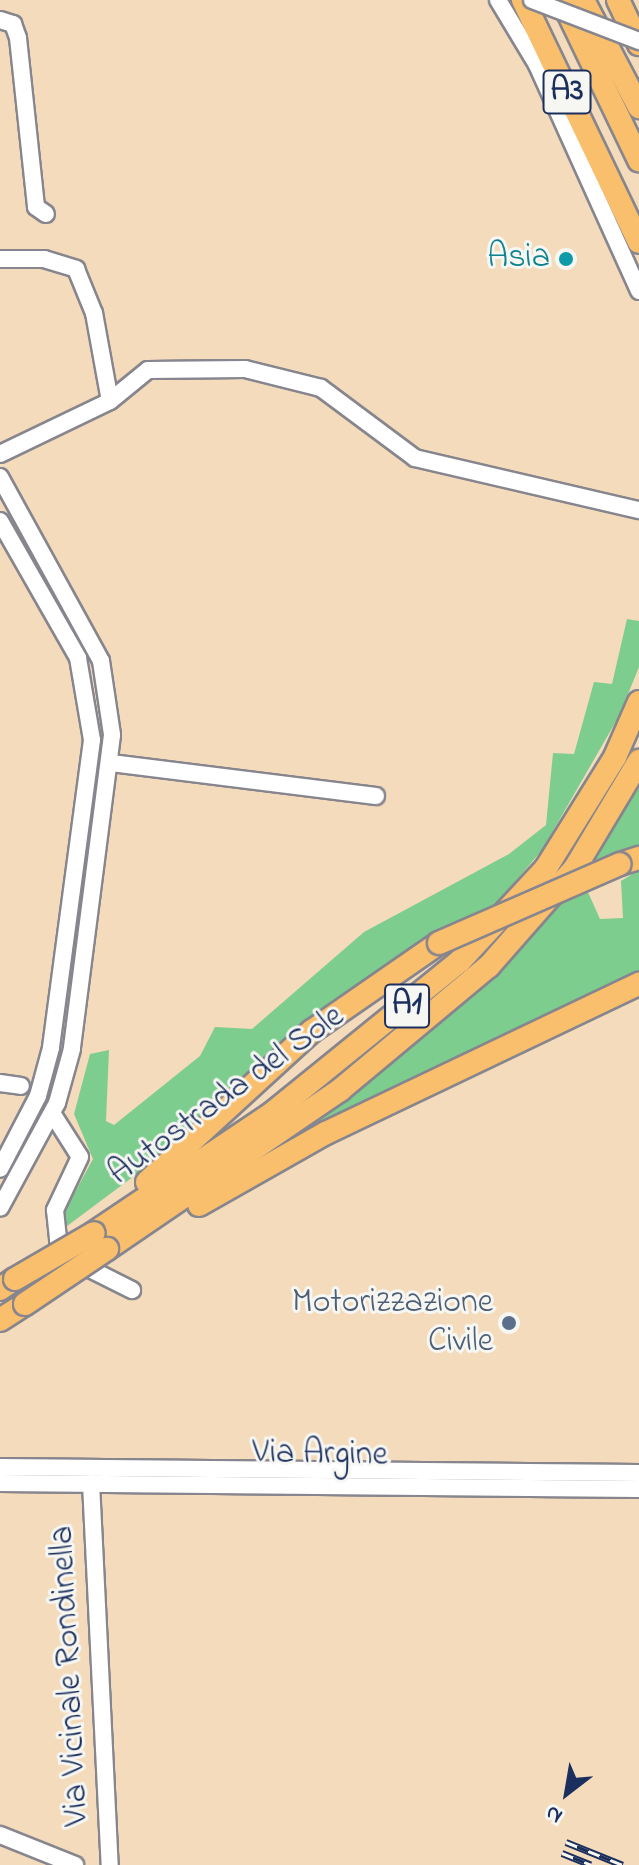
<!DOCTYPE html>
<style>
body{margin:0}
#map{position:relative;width:639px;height:1865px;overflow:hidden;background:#f3dbbc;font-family:"Indie Flower",sans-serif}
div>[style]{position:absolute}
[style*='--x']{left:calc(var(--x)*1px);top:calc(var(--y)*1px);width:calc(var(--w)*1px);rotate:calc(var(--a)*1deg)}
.green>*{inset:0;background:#7dcd8e}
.roads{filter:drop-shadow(2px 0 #87858d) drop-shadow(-2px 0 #87858d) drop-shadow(0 2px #87858d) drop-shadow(0 -2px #87858d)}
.minor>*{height:16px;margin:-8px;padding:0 8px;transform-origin:8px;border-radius:8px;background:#fff}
.highway>*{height:22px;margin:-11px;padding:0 11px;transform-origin:11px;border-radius:11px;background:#f9bf6d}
.rail>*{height:7px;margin-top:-3.5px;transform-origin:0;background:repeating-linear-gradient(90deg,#f6f6f2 0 12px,#1b2f5e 0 24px);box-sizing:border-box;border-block:2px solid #1b2f5e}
.bridges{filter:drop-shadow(2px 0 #87858d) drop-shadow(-2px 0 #87858d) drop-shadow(0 2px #87858d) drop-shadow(0 -2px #87858d)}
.minor-bridge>*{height:16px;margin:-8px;padding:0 8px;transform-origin:8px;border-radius:8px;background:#fff}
.highway-bridge>*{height:22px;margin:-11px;padding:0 11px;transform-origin:11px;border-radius:11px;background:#f9bf6d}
.dots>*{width:22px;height:22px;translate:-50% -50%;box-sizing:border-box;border:4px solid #f6f6f2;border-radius:50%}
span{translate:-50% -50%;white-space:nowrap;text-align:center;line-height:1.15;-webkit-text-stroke:6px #f6f6f2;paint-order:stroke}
.shield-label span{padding:2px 6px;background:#f6f6f2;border:2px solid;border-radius:6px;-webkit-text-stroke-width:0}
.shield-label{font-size:32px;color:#1b2f5e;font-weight:700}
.culture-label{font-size:34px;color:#0d838f}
.right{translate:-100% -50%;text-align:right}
.street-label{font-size:34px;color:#1b2f5e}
.service-label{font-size:34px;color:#4e5e75}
.north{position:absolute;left:527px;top:1753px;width:80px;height:80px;-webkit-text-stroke:6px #f6f6f2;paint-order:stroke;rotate:211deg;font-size:22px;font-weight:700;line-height:32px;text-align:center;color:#1b2f5e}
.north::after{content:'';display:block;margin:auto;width:28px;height:36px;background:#1b2f5e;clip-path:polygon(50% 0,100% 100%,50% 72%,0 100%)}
</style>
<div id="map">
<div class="green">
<i style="clip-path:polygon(627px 619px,639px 621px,639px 667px,619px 716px,542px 850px,490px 911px,63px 1229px,62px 1216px,93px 1159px,74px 1114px,90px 1054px,109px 1050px,106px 1121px,114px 1125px,200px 1056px,215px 1027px,252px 1029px,364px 932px,509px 854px,546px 825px,553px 753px,574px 754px,594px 682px,612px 684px)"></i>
<i style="clip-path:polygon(639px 788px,639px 849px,590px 865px,632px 797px)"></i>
<i style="clip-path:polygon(639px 870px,639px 973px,296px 1139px,456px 1010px,565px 899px,587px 890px,600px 919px,623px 918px,621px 881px)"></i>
</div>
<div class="roads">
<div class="minor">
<i style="--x:498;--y:0;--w:76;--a:59"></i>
<i style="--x:537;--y:65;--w:248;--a:65.7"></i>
<i style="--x:0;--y:20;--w:14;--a:17"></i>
<i style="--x:13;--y:24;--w:15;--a:70"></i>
<i style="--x:18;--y:38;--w:170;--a:83.9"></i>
<i style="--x:36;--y:207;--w:12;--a:35"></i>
<i style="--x:0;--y:259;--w:44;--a:0"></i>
<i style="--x:44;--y:259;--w:34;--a:17"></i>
<i style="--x:76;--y:269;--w:48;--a:67.8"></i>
<i style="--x:94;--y:313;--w:89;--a:79.7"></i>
<i style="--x:0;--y:454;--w:122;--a:-25.7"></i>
<i style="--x:110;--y:401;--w:49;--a:-39.2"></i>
<i style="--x:148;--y:370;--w:97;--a:-0.6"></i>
<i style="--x:245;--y:369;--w:78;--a:14"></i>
<i style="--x:321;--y:388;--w:117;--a:36.7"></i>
<i style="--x:415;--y:458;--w:230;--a:13.1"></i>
<i style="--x:0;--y:477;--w:210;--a:61.2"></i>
<i style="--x:101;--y:661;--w:75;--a:81.5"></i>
<i style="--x:112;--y:735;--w:317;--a:97.3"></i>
<i style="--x:72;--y:1049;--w:56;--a:105.5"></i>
<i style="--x:57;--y:1103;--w:119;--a:118.5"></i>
<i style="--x:0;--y:521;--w:158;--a:60.3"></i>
<i style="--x:78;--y:658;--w:83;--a:80.3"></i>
<i style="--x:92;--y:740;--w:311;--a:97.6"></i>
<i style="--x:51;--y:1048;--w:50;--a:105.2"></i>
<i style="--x:38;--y:1096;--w:82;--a:117.5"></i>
<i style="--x:111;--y:763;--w:267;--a:7.1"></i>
<i style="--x:0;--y:1083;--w:21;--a:8"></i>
<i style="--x:52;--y:1113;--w:52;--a:57.5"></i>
<i style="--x:80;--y:1157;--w:59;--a:115.3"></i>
<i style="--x:55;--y:1210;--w:31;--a:84"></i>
<i style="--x:58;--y:1241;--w:26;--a:51"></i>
<i style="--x:74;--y:1261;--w:65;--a:26.6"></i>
<i style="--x:0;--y:1467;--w:639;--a:0.54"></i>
<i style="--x:0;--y:1483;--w:639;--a:0.54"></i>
<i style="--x:91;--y:1483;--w:382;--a:87.2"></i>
<i style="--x:0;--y:1835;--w:81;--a:21.8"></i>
</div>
<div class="highway">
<i style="--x:523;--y:0;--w:268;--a:64.4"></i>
<i style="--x:562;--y:0;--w:178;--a:64.3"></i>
<i style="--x:583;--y:0;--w:121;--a:62.4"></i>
<i style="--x:618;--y:0;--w:49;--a:64.5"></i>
<i style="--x:620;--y:864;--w:20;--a:-18"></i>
<i style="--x:147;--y:1182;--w:224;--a:-42.5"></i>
<i style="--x:312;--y:1031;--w:155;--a:-34.7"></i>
<i style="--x:199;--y:1205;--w:146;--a:-29.6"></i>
<i style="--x:326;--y:1133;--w:347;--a:-25.5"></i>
<i style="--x:94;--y:1233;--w:213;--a:-33.9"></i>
<i style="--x:271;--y:1114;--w:243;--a:-39"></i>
<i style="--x:460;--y:961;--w:127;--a:-47.2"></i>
<i style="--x:546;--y:868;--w:131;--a:-58.1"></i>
<i style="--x:615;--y:757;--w:60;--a:-66.4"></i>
<i style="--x:107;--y:1249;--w:282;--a:-34.3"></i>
<i style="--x:340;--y:1090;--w:194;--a:-39.8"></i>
<i style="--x:489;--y:966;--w:130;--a:-48.7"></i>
<i style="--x:575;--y:868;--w:125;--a:-59.1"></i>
<i style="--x:0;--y:1289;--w:18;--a:-34"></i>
<i style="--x:0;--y:1320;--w:30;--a:-33"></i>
</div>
</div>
<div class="rail">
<i style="--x:566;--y:1842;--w:61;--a:22"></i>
<i style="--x:562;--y:1853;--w:31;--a:22"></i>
</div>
<div class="bridges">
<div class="minor-bridge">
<i style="--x:532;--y:0;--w:115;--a:21"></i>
</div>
<div class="highway-bridge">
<i style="--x:439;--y:943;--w:197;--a:-23.6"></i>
<i style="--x:15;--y:1279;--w:91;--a:-30.2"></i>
<i style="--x:25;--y:1304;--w:99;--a:-33.9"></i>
</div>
</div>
<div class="dots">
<i style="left:566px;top:259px;background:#0f9aa8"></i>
<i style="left:509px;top:1323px;background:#5c6f8a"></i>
</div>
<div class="shield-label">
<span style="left:567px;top:92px">A3</span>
<span style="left:407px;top:1006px">A1</span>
</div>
<div class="culture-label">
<span class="right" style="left:550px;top:259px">Asia</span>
</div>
<div class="street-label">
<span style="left:227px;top:1096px;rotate:-36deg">Autostrada del Sole</span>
<span style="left:320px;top:1455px;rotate:1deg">Via Argine</span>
<span style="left:71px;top:1676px;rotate:-93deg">Via Vicinale Rondinella</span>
</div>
<div class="service-label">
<span class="right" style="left:493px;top:1323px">Motorizzazione<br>Civile</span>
</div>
<div class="north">N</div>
</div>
